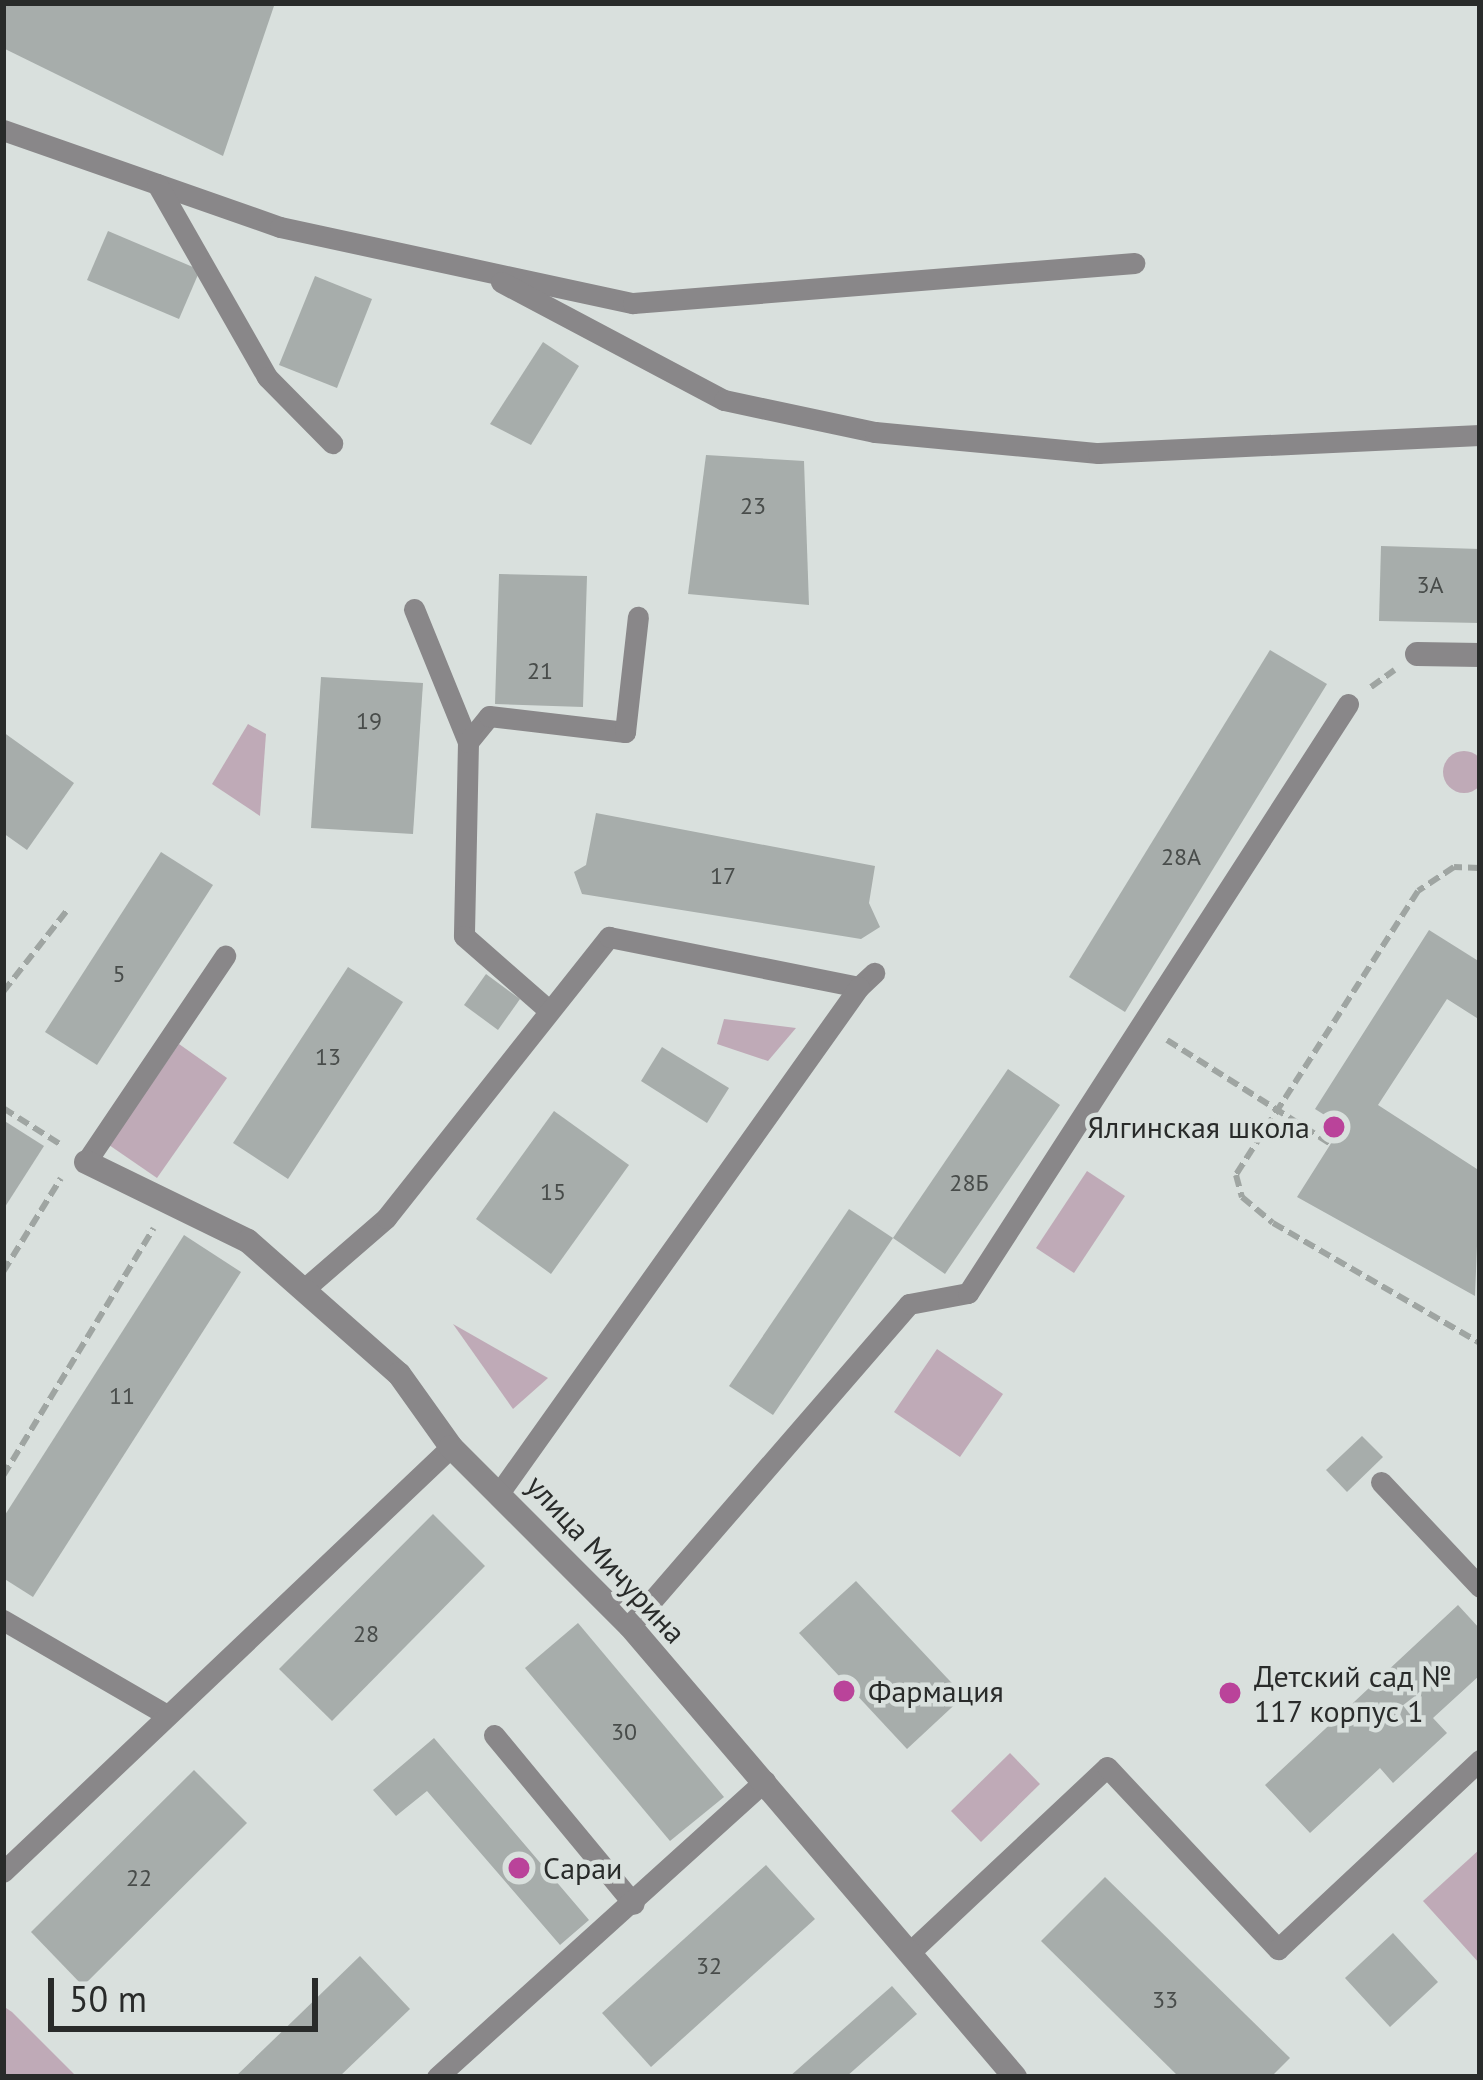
<!DOCTYPE html>
<meta charset="utf-8">
<style>
body{margin:0}
#map{position:relative;width:1483px;height:2080px;overflow:hidden;background:#d9e0dd;font-family:"PT Sans",sans-serif}
div>[style]{position:absolute}
[style*='--x']{left:calc(var(--x)*1px);top:calc(var(--y)*1px);width:calc(var(--w)*1px);rotate:calc(var(--a)*1deg)}
.green>*{inset:0;background:#bfaab7}
.round{border-radius:50%}
.building>*{inset:0;background:#a7adab}
.path>*{height:6px;margin-top:-3px;transform-origin:0;background:repeating-linear-gradient(90deg,#9fa5a2 0 12px,transparent 0 18px)}
.service>*{height:21px;margin:-10.5px;padding:0 10.5px;transform-origin:10.5px;border-radius:10.5px;background:#898789}
.minor>*{height:24px;margin:-12px;padding:0 12px;transform-origin:12px;border-radius:12px;background:#898789}
.dots>*{width:33px;height:33px;translate:-50% -50%;box-sizing:border-box;border:6px solid #d9e0dd;border-radius:50%}
span{translate:-50% -50%;white-space:nowrap;text-align:center;line-height:1.15;-webkit-text-stroke:9px #d9e0dd;paint-order:stroke}
.number-label{font-size:24px;color:#484c4a}
.number-label span{-webkit-text-stroke-width:0}
.poi-label{font-size:30px;color:#292b2a}
.right{translate:-100% -50%;text-align:right}
.left{translate:0 -50%;text-align:left}
.street-label{font-size:30px;color:#292b2a}
.frame{position:absolute;inset:0;border:6px solid #292b2a;pointer-events:none}
.scale{position:absolute;left:48px;top:1978px;width:270px;height:54px;box-sizing:border-box;border:6px solid #292b2a;border-top:0;padding-left:15px;font-size:36px;line-height:42px;white-space:nowrap;color:#292b2a;-webkit-text-stroke:9px #d9e0dd;paint-order:stroke}
</style>
<div id="map">
<div class="green">
<i style="clip-path:polygon(248px 724px,266px 734px,260px 816px,212px 784px)"></i>
<i class="round" style="left:1443px;top:751px;width:42px;height:42px"></i>
<i style="clip-path:polygon(724px 1019px,796px 1028px,768px 1061px,717px 1044px)"></i>
<i style="clip-path:polygon(179px 1044px,227px 1078px,157px 1178px,109px 1145px)"></i>
<i style="clip-path:polygon(1087px 1171px,1125px 1196px,1074px 1273px,1036px 1248px)"></i>
<i style="clip-path:polygon(453px 1324px,548px 1378px,513px 1409px)"></i>
<i style="clip-path:polygon(937px 1349px,1003px 1394px,960px 1457px,894px 1412px)"></i>
<i style="clip-path:polygon(1010px 1753px,1040px 1784px,981px 1842px,951px 1811px)"></i>
<i style="clip-path:polygon(1480px 1849px,1480px 1964px,1423px 1901px)"></i>
<i style="clip-path:polygon(3px 2006px,12px 2012px,77px 2077px,3px 2077px)"></i>
</div>
<div class="building">
<i style="clip-path:polygon(3px 3px,275px 3px,223px 156px,3px 48px)"></i>
<i style="clip-path:polygon(108px 231px,200px 270px,179px 319px,87px 280px)"></i>
<i style="clip-path:polygon(315px 276px,372px 299px,337px 388px,279px 365px)"></i>
<i style="clip-path:polygon(543px 342px,579px 366px,531px 445px,490px 424px)"></i>
<i style="clip-path:polygon(706px 455px,804px 461px,809px 605px,688px 594px)"></i>
<i style="clip-path:polygon(1381px 546px,1480px 549px,1480px 623px,1379px 621px)"></i>
<i style="clip-path:polygon(499px 574px,587px 576px,583px 707px,495px 704px)"></i>
<i style="clip-path:polygon(1270px 650px,1327px 684px,1125px 1012px,1069px 977px)"></i>
<i style="clip-path:polygon(321px 677px,423px 683px,413px 834px,311px 828px)"></i>
<i style="clip-path:polygon(3px 732px,74px 783px,27px 850px,3px 833px)"></i>
<i style="clip-path:polygon(596px 813px,875px 866px,869px 903px,880px 927px,861px 939px,582px 894px,574px 872px,586px 865px)"></i>
<i style="clip-path:polygon(161px 852px,213px 885px,97px 1065px,45px 1032px)"></i>
<i style="clip-path:polygon(1429px 930px,1480px 962px,1480px 1020px,1447px 999px,1378px 1105px,1480px 1171px,1475px 1296px,1297px 1197px,1342px 1126px,1315px 1109px)"></i>
<i style="clip-path:polygon(348px 967px,403px 1002px,288px 1179px,233px 1143px)"></i>
<i style="clip-path:polygon(486px 974px,520px 999px,498px 1030px,464px 1005px)"></i>
<i style="clip-path:polygon(662px 1047px,729px 1088px,707px 1123px,641px 1081px)"></i>
<i style="clip-path:polygon(1008px 1069px,1060px 1105px,945px 1274px,893px 1238px)"></i>
<i style="clip-path:polygon(554px 1111px,629px 1165px,551px 1274px,476px 1219px)"></i>
<i style="clip-path:polygon(3px 1120px,44px 1146px,3px 1210px)"></i>
<i style="clip-path:polygon(849px 1209px,893px 1238px,773px 1415px,729px 1386px)"></i>
<i style="clip-path:polygon(184px 1235px,241px 1272px,33px 1597px,3px 1578px,3px 1518px)"></i>
<i style="clip-path:polygon(1362px 1436px,1383px 1457px,1347px 1492px,1326px 1470px)"></i>
<i style="clip-path:polygon(433px 1514px,485px 1566px,332px 1721px,279px 1669px)"></i>
<i style="clip-path:polygon(856px 1581px,964px 1696px,907px 1749px,799px 1633px)"></i>
<i style="clip-path:polygon(1458px 1605px,1480px 1629px,1480px 1675px,1433px 1718px,1447px 1733px,1393px 1783px,1380px 1768px,1310px 1833px,1265px 1785px)"></i>
<i style="clip-path:polygon(578px 1623px,724px 1797px,670px 1841px,525px 1668px)"></i>
<i style="clip-path:polygon(434px 1738px,589px 1920px,560px 1945px,427px 1791px,396px 1816px,373px 1790px)"></i>
<i style="clip-path:polygon(194px 1770px,247px 1823px,83px 1986px,31px 1932px)"></i>
<i style="clip-path:polygon(766px 1865px,815px 1919px,651px 2067px,602px 2013px)"></i>
<i style="clip-path:polygon(1105px 1877px,1290px 2058px,1271px 2077px,1179px 2077px,1041px 1941px)"></i>
<i style="clip-path:polygon(1393px 1933px,1438px 1982px,1390px 2027px,1345px 1978px)"></i>
<i style="clip-path:polygon(360px 1956px,410px 2009px,339px 2077px,235px 2077px)"></i>
<i style="clip-path:polygon(892px 1986px,917px 2014px,846px 2077px,789px 2077px)"></i>
</div>
<div class="path">
<i style="--x:1371;--y:687;--w:29;--a:-36"></i>
<i style="--x:1480;--y:868;--w:26;--a:-178"></i>
<i style="--x:1454;--y:867;--w:43;--a:146.3"></i>
<i style="--x:1418;--y:891;--w:337;--a:122.7"></i>
<i style="--x:1236;--y:1175;--w:23;--a:75"></i>
<i style="--x:1242;--y:1197;--w:40;--a:40"></i>
<i style="--x:1273;--y:1223;--w:239;--a:30.1"></i>
<i style="--x:3;--y:992;--w:105;--a:-51.9"></i>
<i style="--x:1167;--y:1040;--w:194;--a:32.4"></i>
<i style="--x:3;--y:1108;--w:71;--a:32.3"></i>
<i style="--x:3;--y:1272;--w:110;--a:-58.3"></i>
<i style="--x:3;--y:1476;--w:290;--a:-58.7"></i>
</div>
<div class="service">
<i style="--x:3;--y:130;--w:293;--a:19.3"></i>
<i style="--x:280;--y:227;--w:361;--a:12.2"></i>
<i style="--x:633;--y:303;--w:503;--a:-4.56"></i>
<i style="--x:157;--y:184;--w:222;--a:60.3"></i>
<i style="--x:267;--y:377;--w:93;--a:45.4"></i>
<i style="--x:501;--y:282;--w:252;--a:27.9"></i>
<i style="--x:724;--y:400;--w:154;--a:12"></i>
<i style="--x:875;--y:432;--w:224;--a:5.4"></i>
<i style="--x:1098;--y:453;--w:382;--a:-2.7"></i>
<i style="--x:414;--y:609;--w:144;--a:67.9"></i>
<i style="--x:468;--y:742;--w:194;--a:91.2"></i>
<i style="--x:464;--y:936;--w:106;--a:41.2"></i>
<i style="--x:468;--y:742;--w:33;--a:-51"></i>
<i style="--x:489;--y:716;--w:137;--a:6.7"></i>
<i style="--x:625;--y:732;--w:116;--a:-83.6"></i>
<i style="--x:86;--y:1162;--w:249;--a:-56"></i>
<i style="--x:303;--y:1290;--w:110;--a:-40.9"></i>
<i style="--x:386;--y:1218;--w:359;--a:-51.6"></i>
<i style="--x:609;--y:937;--w:255;--a:11.3"></i>
<i style="--x:859;--y:987;--w:21;--a:-43"></i>
<i style="--x:1381;--y:1482;--w:144;--a:46.7"></i>
<i style="--x:502;--y:1489;--w:616;--a:-54.58"></i>
<i style="--x:3;--y:1620;--w:190;--a:30.1"></i>
<i style="--x:630;--y:1626;--w:426;--a:-49.1"></i>
<i style="--x:909;--y:1304;--w:60;--a:-10.6"></i>
<i style="--x:968;--y:1293;--w:701;--a:-57.17"></i>
<i style="--x:494;--y:1735;--w:219;--a:50.4"></i>
<i style="--x:3;--y:1872;--w:618;--a:-43.49"></i>
<i style="--x:910;--y:1952;--w:270;--a:-43.2"></i>
<i style="--x:1107;--y:1767;--w:250;--a:46.8"></i>
<i style="--x:1278;--y:1949;--w:277;--a:-43.1"></i>
<i style="--x:437;--y:2077;--w:442;--a:-42.1"></i>
</div>
<div class="minor">
<i style="--x:1417;--y:654;--w:63;--a:0.9"></i>
<i style="--x:86;--y:1162;--w:180;--a:26"></i>
<i style="--x:248;--y:1241;--w:201;--a:41.4"></i>
<i style="--x:399;--y:1374;--w:90;--a:54.5"></i>
<i style="--x:451;--y:1447;--w:253;--a:45"></i>
<i style="--x:630;--y:1626;--w:593;--a:49.51"></i>
</div>
<div class="dots">
<i style="left:1334px;top:1127px;background:#ba439a"></i>
<i style="left:844px;top:1691px;background:#ba439a"></i>
<i style="left:1230px;top:1693px;background:#ba439a"></i>
<i style="left:519px;top:1868px;background:#ba439a"></i>
</div>
<div class="number-label">
<span style="left:753px;top:506px">23</span>
<span style="left:1430px;top:585px">3А</span>
<span style="left:540px;top:671px">21</span>
<span style="left:369px;top:721px">19</span>
<span style="left:1181px;top:857px">28А</span>
<span style="left:723px;top:876px">17</span>
<span style="left:119px;top:974px">5</span>
<span style="left:328px;top:1057px">13</span>
<span style="left:969px;top:1183px">28Б</span>
<span style="left:553px;top:1192px">15</span>
<span style="left:122px;top:1396px">11</span>
<span style="left:366px;top:1634px">28</span>
<span style="left:624px;top:1732px">30</span>
<span style="left:139px;top:1878px">22</span>
<span style="left:709px;top:1966px">32</span>
<span style="left:1165px;top:2000px">33</span>
</div>
<div class="poi-label">
<span class="right" style="left:1310px;top:1127px">Ялгинская школа</span>
<span class="left" style="left:1254px;top:1693px">Детский сад №<br>117 корпус 1</span>
<span class="left" style="left:868px;top:1691px">Фармация</span>
<span class="left" style="left:543px;top:1868px">Сараи</span>
</div>
<div class="street-label">
<span style="left:606px;top:1559px;rotate:47deg">улица Мичурина</span>
</div>
<div class="frame"></div>
<div class="scale">50 m</div>
</div>
